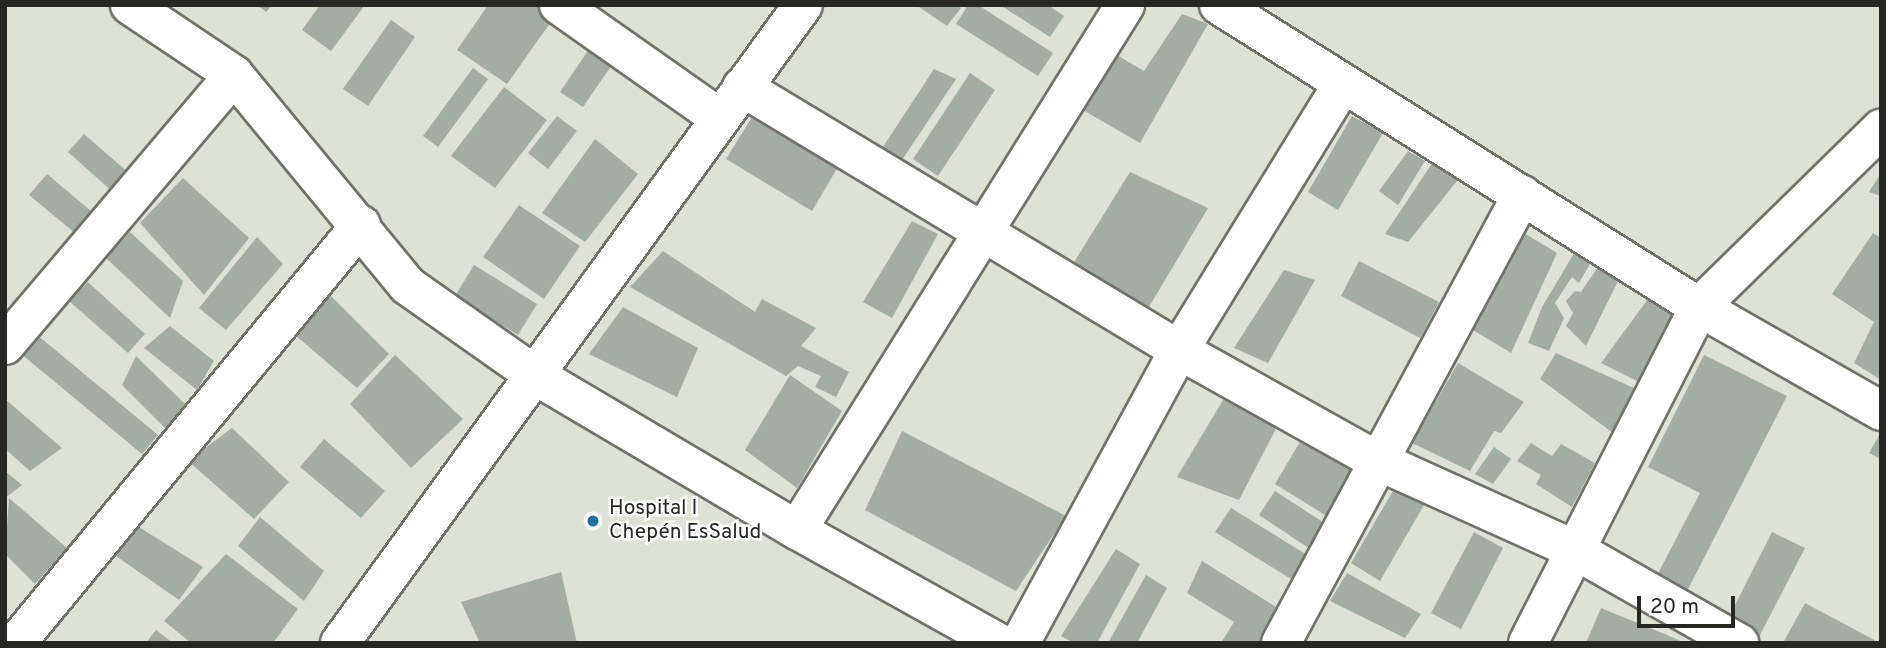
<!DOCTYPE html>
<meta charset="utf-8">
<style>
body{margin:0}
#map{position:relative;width:1886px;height:648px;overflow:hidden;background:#dee1d5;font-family:Overpass,sans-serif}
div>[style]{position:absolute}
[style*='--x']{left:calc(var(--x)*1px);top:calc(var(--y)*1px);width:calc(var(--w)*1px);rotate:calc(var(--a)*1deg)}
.building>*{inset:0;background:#a4ada3}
.roads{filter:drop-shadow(2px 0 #717368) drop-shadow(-2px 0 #717368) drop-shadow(0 2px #717368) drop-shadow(0 -2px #717368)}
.minor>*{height:38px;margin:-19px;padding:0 19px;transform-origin:19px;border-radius:19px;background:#fff}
.dots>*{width:19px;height:19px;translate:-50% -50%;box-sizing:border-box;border:4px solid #fff;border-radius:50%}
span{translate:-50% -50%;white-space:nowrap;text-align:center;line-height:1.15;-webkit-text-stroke:5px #fff;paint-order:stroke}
.poi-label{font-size:21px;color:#272823}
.left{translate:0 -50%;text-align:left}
.frame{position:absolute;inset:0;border:7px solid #272823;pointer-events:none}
.scale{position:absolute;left:1637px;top:596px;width:98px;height:32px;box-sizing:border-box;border:4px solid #272823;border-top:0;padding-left:9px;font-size:21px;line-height:24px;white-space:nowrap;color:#272823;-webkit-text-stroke:5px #fff;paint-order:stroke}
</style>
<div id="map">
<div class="building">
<i style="clip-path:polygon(257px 5px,272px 5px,266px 12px)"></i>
<i style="clip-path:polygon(320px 5px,365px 5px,331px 51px,302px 30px)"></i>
<i style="clip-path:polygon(488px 5px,548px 5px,558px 12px,507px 84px,457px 50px)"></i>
<i style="clip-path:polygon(916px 5px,957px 5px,961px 8px,947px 26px)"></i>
<i style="clip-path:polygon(968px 5px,978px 5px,1053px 53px,1038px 76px,956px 24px)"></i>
<i style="clip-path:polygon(1000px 5px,1048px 5px,1064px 16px,1050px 37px)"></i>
<i style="clip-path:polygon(1182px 14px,1208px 24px,1140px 143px,1076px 106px,1110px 51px,1144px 71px)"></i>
<i style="clip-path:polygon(391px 20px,415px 37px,368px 106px,343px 89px)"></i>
<i style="clip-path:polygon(595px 40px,618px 56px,583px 107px,560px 92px)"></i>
<i style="clip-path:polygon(473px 68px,488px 79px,438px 147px,423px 136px)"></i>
<i style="clip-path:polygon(934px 69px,956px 79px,902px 160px,883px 147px)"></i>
<i style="clip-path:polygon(970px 73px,995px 90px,938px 176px,913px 159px)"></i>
<i style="clip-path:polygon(504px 87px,547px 120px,495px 188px,451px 156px)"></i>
<i style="clip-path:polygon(557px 116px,577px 131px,548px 169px,528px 153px)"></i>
<i style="clip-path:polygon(1352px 116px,1383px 133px,1338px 210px,1308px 192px)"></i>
<i style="clip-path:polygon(752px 117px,838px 167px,812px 211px,726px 159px)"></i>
<i style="clip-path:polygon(84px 134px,130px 174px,114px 193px,68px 152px)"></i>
<i style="clip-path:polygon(595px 139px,638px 174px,585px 242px,542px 213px)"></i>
<i style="clip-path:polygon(1408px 151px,1425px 161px,1398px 205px,1379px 191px)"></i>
<i style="clip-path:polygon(1437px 156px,1461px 176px,1408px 242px,1385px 234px)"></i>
<i style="clip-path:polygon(1130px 172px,1208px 208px,1143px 317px,1068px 272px)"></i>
<i style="clip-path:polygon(1881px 173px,1881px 196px,1869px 192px)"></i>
<i style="clip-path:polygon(47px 174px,98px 217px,81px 238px,29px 195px)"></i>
<i style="clip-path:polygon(183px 178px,249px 238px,204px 295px,140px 223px)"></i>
<i style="clip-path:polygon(519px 205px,580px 246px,544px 299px,483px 257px)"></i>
<i style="clip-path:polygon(912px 221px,938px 234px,892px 318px,863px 302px)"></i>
<i style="clip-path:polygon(1516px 228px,1557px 253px,1511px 353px,1460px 322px)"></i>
<i style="clip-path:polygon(130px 232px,183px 281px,170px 318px,106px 258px)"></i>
<i style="clip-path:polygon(1873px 233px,1881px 238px,1881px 380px,1854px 363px,1874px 322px,1832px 294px)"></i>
<i style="clip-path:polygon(257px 237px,283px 264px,226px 330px,199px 308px)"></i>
<i style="clip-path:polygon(1579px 245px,1595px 255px,1579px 283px,1572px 277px,1555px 303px,1564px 318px,1549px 351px,1528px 343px,1542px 307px)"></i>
<i style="clip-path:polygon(663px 251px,755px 312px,762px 299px,816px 328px,801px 346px,849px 372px,836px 397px,815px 387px,821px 376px,798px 366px,786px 376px,630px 287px)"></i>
<i style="clip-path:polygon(1359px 261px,1439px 302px,1420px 338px,1341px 296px)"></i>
<i style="clip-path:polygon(1602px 261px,1622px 273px,1586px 346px,1566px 326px,1573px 313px,1566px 301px,1575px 291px,1581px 292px)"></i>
<i style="clip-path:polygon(474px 265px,537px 304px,518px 335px,455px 296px)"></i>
<i style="clip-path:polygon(1284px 270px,1315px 280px,1268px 363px,1234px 348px)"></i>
<i style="clip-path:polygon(88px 282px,145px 334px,128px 353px,69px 301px)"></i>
<i style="clip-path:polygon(330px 295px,389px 354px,357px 388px,295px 335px)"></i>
<i style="clip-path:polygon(1648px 299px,1676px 316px,1639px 382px,1601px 363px)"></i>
<i style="clip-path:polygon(623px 307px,698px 348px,677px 397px,589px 354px)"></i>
<i style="clip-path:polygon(170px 326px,214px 361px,197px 390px,144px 348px)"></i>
<i style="clip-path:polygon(36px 334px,158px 435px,142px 454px,20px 353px)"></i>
<i style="clip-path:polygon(1556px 353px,1634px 388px,1613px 433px,1540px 379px)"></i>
<i style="clip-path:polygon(395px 355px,463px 419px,411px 468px,350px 404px)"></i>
<i style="clip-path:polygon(1704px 355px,1787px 396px,1682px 601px,1652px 585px,1700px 493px,1648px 467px)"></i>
<i style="clip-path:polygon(136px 356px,185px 404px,171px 434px,122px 385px)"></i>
<i style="clip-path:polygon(1458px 363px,1524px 402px,1501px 433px,1494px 431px,1470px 471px,1412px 443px)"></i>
<i style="clip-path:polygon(790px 375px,842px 411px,797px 488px,745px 450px)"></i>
<i style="clip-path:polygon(1226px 395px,1280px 421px,1239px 500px,1177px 477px)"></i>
<i style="clip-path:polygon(5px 399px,62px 448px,30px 471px,5px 449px)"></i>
<i style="clip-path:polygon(232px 428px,289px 482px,254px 519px,188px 461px)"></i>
<i style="clip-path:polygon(1307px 430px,1363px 467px,1330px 518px,1275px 484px)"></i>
<i style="clip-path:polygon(902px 431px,1066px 516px,1016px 591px,865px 510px)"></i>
<i style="clip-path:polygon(1881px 432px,1881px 459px,1869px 453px)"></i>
<i style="clip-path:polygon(324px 439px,385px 491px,361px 518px,300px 467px)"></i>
<i style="clip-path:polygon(1531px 443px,1552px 456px,1561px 444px,1595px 463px,1572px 507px,1536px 484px,1541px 475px,1517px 461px)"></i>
<i style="clip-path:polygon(1494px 447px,1511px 459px,1493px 484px,1475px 474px)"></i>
<i style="clip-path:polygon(5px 471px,22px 485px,5px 498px)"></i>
<i style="clip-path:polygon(1394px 489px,1424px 505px,1380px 581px,1351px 563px)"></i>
<i style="clip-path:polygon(1275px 491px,1326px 524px,1313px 551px,1259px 515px)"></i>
<i style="clip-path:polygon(9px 498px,67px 548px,35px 584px,5px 554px)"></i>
<i style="clip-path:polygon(1231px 508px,1307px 555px,1291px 579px,1215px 532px)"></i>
<i style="clip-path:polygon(260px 517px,324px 571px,304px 601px,238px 546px)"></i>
<i style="clip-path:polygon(134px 524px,203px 567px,179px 600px,113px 554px)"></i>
<i style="clip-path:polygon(1474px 532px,1503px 548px,1461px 629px,1431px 613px)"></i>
<i style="clip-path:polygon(1772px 532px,1805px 548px,1759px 637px,1727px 621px)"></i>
<i style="clip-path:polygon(1116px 549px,1140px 564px,1097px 643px,1074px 643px,1061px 636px)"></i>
<i style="clip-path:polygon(226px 554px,298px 609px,273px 643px,191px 643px,164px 621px)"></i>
<i style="clip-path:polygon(1202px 561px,1281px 610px,1261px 643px,1221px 643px,1234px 622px,1187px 593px)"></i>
<i style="clip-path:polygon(561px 572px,577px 643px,480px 643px,461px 602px)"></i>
<i style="clip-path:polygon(1347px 573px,1421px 614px,1405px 638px,1330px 601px)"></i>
<i style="clip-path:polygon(1146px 575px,1167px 588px,1137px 643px,1108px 643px)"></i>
<i style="clip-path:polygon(1805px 603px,1880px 643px,1783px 643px)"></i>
<i style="clip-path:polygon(1601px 608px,1667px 635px,1685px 643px,1586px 643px)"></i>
<i style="clip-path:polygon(156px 630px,173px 643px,146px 643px)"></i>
</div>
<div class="roads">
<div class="minor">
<i style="--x:130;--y:5;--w:125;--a:33.9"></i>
<i style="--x:234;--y:75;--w:273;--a:50.5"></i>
<i style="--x:408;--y:286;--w:153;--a:35.1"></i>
<i style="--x:533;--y:374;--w:307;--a:30.6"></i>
<i style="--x:797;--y:530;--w:231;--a:29.2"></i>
<i style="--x:559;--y:5;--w:197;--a:35.1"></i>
<i style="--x:1219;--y:5;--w:567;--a:32.18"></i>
<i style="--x:1699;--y:307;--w:210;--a:29.7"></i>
<i style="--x:742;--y:87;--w:510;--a:31.04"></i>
<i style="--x:1179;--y:350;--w:226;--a:29.2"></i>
<i style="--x:1376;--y:460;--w:218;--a:24.3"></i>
<i style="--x:1575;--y:550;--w:189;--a:29.6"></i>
<i style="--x:5;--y:345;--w:354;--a:-49.7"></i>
<i style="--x:797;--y:530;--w:619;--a:-58"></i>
<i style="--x:16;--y:643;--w:542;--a:-50.47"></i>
<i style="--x:340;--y:643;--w:788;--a:-54.03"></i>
<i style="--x:1020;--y:643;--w:333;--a:-61.5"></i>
<i style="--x:1179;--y:350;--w:313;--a:-58.4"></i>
<i style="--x:1281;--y:643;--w:509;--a:-61.72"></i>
<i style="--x:1528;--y:643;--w:377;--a:-63"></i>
<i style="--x:1699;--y:307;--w:255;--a:-44.4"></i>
</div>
</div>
<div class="dots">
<i style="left:593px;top:521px;background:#1f73a3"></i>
</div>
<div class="poi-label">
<span class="left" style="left:609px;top:521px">Hospital I<br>Chepén EsSalud</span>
</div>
<div class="frame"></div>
<div class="scale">20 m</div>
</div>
